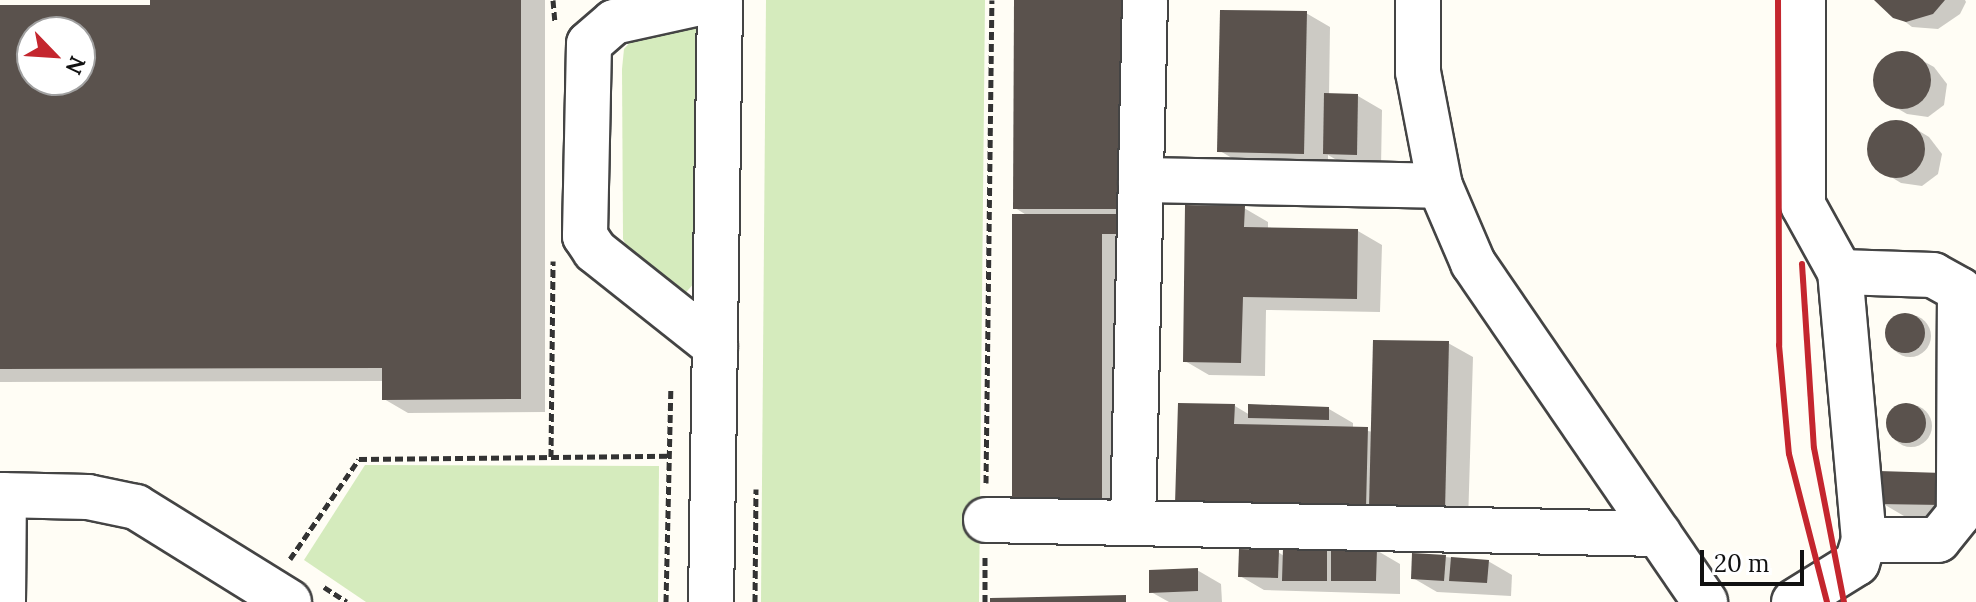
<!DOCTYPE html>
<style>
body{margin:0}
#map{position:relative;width:1976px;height:602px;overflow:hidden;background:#fffdf5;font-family:Lora,serif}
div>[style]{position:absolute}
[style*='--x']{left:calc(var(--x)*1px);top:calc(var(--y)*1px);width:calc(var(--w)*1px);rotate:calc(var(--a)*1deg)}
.green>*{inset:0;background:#d5ebbd}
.shadow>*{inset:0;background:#0003}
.round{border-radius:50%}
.building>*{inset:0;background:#5a524d}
.path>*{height:5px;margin-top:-2.5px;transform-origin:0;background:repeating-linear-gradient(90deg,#333 0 8px,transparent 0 12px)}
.roads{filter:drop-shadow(2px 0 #444) drop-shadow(-2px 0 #444) drop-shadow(0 2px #444) drop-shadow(0 -2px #444)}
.minor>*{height:44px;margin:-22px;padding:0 22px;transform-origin:22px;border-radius:22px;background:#fff}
.rail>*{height:6px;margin:-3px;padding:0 3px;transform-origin:3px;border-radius:3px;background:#c4262e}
span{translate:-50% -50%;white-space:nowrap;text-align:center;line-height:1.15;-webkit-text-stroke:8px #fff;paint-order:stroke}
.north{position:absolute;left:16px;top:16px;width:80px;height:80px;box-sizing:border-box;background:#fff;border:2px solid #a0a0a0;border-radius:50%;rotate:115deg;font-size:22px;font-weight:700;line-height:32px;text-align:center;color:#111}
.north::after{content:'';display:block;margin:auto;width:28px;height:36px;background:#c4262e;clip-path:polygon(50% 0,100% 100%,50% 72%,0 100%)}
.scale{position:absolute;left:1700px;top:550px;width:104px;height:36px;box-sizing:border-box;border:4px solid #111;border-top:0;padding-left:10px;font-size:24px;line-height:28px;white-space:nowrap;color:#111;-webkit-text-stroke:6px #fff;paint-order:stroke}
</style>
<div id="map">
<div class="green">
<i style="clip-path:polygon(766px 0,985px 0,979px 602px,761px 602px)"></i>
<i style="clip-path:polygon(700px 25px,696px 281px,681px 298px,633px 259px,623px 239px,622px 69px,624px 49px,634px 38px)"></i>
<i style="clip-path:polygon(365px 465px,659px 466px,658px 602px,366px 602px,304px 560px)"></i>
</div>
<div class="shadow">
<i style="clip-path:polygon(evenodd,152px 0,545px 0,545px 412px,408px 413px,384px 399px,384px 381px,0 382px,0 7px,152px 7px,152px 0,32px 32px,80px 32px,80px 80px,32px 80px,32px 32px)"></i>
<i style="clip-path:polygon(1016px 0,1147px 0,1125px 513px,1038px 513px,1028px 216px,1015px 208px)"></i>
<i style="clip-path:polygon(1877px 0,1965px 0,1966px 2px,1960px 14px,1938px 29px,1912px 27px)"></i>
<i style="clip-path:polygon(1306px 13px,1330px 27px,1329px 96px,1358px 96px,1382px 110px,1381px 168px,1349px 167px,1328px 155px,1328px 166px,1244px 165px,1220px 151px)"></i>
<i style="clip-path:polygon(1896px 54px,1916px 57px,1934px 67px,1947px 84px,1944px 105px,1928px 117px,1907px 114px,1888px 103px,1876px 86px,1879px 66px)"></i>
<i style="clip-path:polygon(1890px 123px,1911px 126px,1929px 137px,1942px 154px,1938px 174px,1922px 186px,1901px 183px,1883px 172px,1870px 155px,1874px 135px)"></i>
<i style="clip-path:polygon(1244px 208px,1268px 222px,1268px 230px,1358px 231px,1382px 245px,1380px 312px,1266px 310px,1265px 376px,1209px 375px,1185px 361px)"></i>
<i class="round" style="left:1889px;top:315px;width:42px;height:42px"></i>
<i style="clip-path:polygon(1448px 343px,1473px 357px,1468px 523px,1201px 517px,1235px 406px,1250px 415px,1329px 409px,1353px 423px,1353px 428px,1373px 432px)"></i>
<i class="round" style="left:1890px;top:405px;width:42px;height:42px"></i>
<i style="clip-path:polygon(1966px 489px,1965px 518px,1904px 516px,1880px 502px)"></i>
<i style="clip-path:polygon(1326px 550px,1376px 550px,1400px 564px,1400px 594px,1264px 590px,1240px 576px,1278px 552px,1284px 556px)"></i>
<i style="clip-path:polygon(1445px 557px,1488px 561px,1512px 575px,1511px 596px,1437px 592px,1413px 578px)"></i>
<i style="clip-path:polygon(1197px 570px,1221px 584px,1222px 602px,1169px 602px,1151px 592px)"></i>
</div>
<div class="building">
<i style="clip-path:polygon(evenodd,150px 0,521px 0,521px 399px,382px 400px,382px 368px,0 369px,0 5px,150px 5px,150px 0,32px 32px,80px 32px,80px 80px,32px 80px,32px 32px)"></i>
<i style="clip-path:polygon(1014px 0,1123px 0,1122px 209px,1013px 209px)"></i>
<i style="clip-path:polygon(1874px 0,1945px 0,1933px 14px,1906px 22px,1893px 18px)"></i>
<i style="clip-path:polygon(1220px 10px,1307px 11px,1304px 154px,1217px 152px)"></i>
<i class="round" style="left:1873px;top:51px;width:58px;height:58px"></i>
<i style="clip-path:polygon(1324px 93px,1358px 94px,1357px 155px,1323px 154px)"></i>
<i class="round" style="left:1867px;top:120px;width:58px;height:58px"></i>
<i style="clip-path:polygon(1185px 205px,1245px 206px,1244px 227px,1358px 229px,1357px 299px,1243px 297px,1241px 363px,1183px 362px)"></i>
<i style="clip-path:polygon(1012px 214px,1118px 214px,1118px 234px,1102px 234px,1102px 500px,1012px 500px)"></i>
<i class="round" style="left:1885px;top:313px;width:40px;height:40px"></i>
<i style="clip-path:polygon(1373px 340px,1449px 341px,1445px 511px,1369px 508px)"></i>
<i class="round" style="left:1886px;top:403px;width:40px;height:40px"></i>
<i style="clip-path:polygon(1178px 403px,1235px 404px,1234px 424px,1368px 427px,1366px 508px,1175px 504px)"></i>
<i style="clip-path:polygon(1248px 404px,1329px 407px,1329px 420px,1248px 418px)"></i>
<i style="clip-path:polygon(1879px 471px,1943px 473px,1942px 505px,1878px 504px)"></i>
<i style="clip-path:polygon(1331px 547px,1377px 548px,1376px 581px,1331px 581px)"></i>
<i style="clip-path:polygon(1283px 548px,1327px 548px,1327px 581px,1282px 581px)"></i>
<i style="clip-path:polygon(1239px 549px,1279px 550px,1278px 578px,1238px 577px)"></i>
<i style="clip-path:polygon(1412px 553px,1446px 555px,1444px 581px,1411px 579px)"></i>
<i style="clip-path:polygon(1451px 557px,1489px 560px,1487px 583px,1449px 581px)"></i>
<i style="clip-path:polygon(1198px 568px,1198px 591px,1149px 593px,1149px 570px)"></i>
<i style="clip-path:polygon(1126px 595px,1126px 602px,990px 602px,990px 598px)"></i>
</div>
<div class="path">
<i style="--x:553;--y:0;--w:23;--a:85"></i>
<i style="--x:551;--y:457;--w:196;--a:-89.4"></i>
<i style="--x:986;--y:483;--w:483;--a:-89.3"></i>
<i style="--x:290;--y:559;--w:121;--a:-55.4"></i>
<i style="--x:359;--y:459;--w:310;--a:-0.6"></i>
<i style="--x:324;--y:587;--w:27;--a:33"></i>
<i style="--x:666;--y:602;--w:215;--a:-88.7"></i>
<i style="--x:755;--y:602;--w:113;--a:-89.5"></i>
<i style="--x:985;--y:602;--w:45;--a:-90"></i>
</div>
<div class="roads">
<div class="minor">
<i style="--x:713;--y:0;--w:101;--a:167.5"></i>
<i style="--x:614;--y:22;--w:33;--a:139"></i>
<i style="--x:589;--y:44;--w:192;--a:91.2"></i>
<i style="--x:585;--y:236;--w:18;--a:56"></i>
<i style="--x:595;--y:251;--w:153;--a:38.4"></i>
<i style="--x:1418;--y:0;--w:72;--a:90"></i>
<i style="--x:1418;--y:72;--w:116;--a:79.1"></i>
<i style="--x:1440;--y:186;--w:84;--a:66.8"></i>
<i style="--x:1473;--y:263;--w:411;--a:55.6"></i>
<i style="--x:1141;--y:180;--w:299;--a:1.1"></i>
<i style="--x:1840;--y:272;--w:93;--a:1.8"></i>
<i style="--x:1933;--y:275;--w:31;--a:29"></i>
<i style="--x:1960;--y:290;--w:224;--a:90.3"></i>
<i style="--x:1959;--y:514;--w:33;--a:129"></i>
<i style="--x:1938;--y:540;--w:74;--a:180"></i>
<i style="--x:0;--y:495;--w:88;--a:1.3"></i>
<i style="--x:88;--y:497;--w:49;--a:11.8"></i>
<i style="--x:136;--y:507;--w:180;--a:31.8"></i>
<i style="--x:986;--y:520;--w:673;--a:1.19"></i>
<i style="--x:1133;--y:523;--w:523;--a:-88.69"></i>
<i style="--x:3;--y:602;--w:107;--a:-89.5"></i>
<i style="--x:711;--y:602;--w:602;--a:-89.14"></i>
<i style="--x:1794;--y:602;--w:74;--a:-31.8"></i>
<i style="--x:1857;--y:563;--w:24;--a:-73"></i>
<i style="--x:1864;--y:540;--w:269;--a:-95.1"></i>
<i style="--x:1840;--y:272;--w:77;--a:-118.9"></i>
<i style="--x:1803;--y:205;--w:205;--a:-90"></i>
</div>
</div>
<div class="rail">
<i style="--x:1778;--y:0;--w:345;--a:89.8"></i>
<i style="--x:1779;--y:345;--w:109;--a:84.8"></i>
<i style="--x:1789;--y:454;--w:153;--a:75.6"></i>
<i style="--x:1802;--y:264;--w:184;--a:86.3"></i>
<i style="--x:1814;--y:448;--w:157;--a:79"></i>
</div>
<div class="north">N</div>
<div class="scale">20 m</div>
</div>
